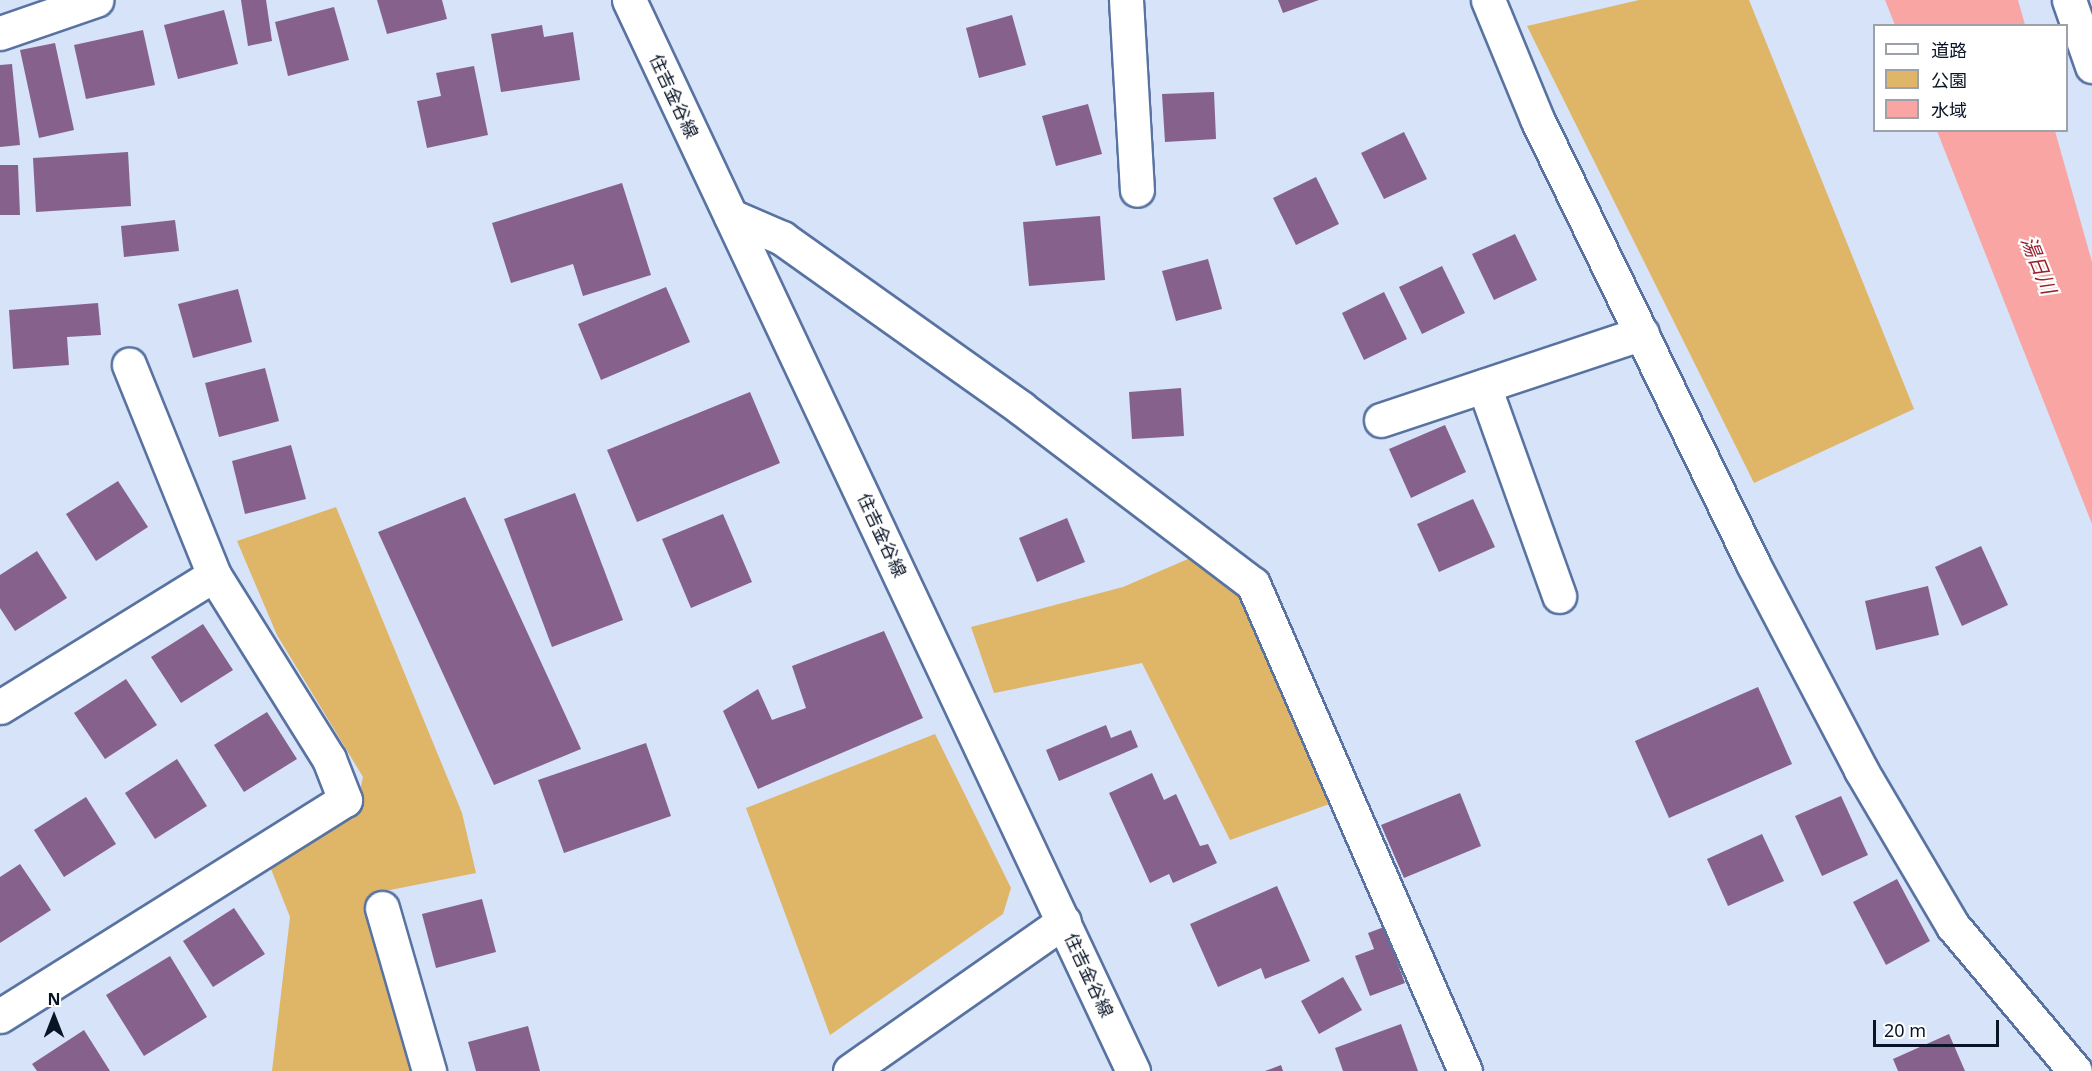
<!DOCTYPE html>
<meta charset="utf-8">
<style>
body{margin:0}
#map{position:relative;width:2092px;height:1071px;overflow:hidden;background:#d6e3f8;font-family:"Noto Sans","Noto Sans JP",sans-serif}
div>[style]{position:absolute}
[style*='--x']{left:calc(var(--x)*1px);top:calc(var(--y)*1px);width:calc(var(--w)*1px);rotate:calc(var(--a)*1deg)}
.green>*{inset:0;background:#dfb568}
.water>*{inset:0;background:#f8a5a3}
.building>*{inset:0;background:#86618c}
.roads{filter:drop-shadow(2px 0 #5873a1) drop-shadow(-2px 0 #5873a1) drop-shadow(0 2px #5873a1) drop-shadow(0 -2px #5873a1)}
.minor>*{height:33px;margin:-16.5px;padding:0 16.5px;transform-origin:16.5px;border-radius:16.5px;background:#fff}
.major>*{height:33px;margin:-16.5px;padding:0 16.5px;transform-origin:16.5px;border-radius:16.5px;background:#fff}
span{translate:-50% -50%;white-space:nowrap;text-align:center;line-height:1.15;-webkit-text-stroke:4.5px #fff;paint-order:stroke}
.street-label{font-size:18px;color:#091426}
.water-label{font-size:20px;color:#9b222e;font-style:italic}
.legend{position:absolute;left:1873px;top:24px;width:195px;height:108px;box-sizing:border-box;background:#fff;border:2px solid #9da1a8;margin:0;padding:8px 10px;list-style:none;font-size:18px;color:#091426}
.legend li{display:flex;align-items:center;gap:12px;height:30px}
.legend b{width:30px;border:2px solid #9da1a8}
.north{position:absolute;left:24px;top:987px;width:60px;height:60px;-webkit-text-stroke:4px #fff;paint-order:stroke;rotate:0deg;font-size:16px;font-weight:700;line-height:24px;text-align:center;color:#091426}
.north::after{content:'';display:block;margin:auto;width:21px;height:27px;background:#091426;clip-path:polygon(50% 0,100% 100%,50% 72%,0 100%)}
.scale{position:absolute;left:1873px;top:1020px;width:126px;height:27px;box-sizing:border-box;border:3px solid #091426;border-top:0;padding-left:8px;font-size:18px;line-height:21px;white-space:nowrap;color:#091426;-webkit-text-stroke:4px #fff;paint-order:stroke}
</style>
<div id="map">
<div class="green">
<i style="clip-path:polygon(1639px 0,1749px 0,1914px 409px,1754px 483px,1527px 26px)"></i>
<i style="clip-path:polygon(336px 507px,462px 813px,476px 873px,385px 891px,425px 1071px,272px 1071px,290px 917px,271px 869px,358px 799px,363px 777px,277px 635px,237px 541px)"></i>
<i style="clip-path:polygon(1188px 559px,1259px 599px,1346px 798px,1230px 840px,1142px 663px,994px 693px,971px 627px,1123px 587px)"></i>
<i style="clip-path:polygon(935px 734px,1011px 888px,1003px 914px,830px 1035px,746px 808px)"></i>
</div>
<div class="water">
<i style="clip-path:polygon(1885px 0,2018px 0,2025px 25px,1895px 25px)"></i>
<i style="clip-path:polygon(1937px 131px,2055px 131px,2092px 262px,2092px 524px)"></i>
</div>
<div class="building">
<i style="clip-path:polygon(241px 0,266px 0,272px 41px,248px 46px)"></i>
<i style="clip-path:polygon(377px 0,442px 0,447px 19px,387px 34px)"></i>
<i style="clip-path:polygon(1278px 0,1319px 0,1283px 13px)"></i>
<i style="clip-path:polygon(334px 7px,349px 60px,288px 76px,275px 22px)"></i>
<i style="clip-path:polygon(224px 10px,238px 64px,178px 79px,164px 25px)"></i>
<i style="clip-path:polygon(1012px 15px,1026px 65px,979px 78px,966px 28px)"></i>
<i style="clip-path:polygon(542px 25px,544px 37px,573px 32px,580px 80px,501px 92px,491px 34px)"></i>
<i style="clip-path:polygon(143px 30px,155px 85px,86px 99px,74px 45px)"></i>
<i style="clip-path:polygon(55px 43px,74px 130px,39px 138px,20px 50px)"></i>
<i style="clip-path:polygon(12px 64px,20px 145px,0 147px,0 65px)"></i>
<i style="clip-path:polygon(474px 66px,488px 135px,427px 148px,417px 101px,441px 96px,436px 73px)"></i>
<i style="clip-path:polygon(1214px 92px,1216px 139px,1165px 142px,1162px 94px)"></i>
<i style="clip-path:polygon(1088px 104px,1102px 154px,1056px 166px,1042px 116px)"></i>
<i style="clip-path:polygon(1404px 132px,1427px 179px,1384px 199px,1361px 153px)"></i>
<i style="clip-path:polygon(128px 152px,131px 206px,36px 212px,33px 158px)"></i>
<i style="clip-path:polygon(0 165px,18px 165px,20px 215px,0 215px)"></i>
<i style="clip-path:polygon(1316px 177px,1339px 224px,1296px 245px,1273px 198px)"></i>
<i style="clip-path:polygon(622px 183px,651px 275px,583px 296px,573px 264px,511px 283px,492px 223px)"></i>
<i style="clip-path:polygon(1100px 216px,1105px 280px,1029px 286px,1023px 222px)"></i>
<i style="clip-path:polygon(175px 220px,179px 251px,124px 257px,121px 226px)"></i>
<i style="clip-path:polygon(1515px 234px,1537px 280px,1494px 300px,1472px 254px)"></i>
<i style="clip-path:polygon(1208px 259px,1222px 309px,1176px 321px,1162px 271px)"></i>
<i style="clip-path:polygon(1442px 266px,1465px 313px,1422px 334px,1399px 287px)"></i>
<i style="clip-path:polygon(666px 287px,690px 342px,601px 380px,578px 324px)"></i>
<i style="clip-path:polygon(238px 289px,252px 342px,193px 358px,178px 304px)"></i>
<i style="clip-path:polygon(1384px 292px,1407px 339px,1364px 360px,1342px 313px)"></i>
<i style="clip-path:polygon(98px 303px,101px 335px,67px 337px,69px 365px,13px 369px,9px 310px)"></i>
<i style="clip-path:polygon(265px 368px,279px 421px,219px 437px,205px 383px)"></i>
<i style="clip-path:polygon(1181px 388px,1184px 436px,1132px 439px,1129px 392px)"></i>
<i style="clip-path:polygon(750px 392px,780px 463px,637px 522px,607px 450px)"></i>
<i style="clip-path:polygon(1445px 425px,1466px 472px,1411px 498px,1389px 449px)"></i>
<i style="clip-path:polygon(291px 445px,306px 499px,245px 514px,232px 461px)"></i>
<i style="clip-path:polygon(118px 481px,148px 527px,96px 561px,66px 514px)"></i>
<i style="clip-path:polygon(575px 493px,623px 620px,552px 647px,504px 519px)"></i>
<i style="clip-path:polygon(465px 497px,581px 749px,494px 785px,378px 532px)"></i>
<i style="clip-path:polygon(1473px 499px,1495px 547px,1439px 572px,1417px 524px)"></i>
<i style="clip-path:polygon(723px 514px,752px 582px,691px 608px,662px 539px)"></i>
<i style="clip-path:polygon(1067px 518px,1085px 562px,1037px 582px,1019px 538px)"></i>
<i style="clip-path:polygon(1981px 546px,2008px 605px,1962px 626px,1935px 567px)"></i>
<i style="clip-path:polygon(37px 551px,67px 598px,15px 631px,0 608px,0 575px)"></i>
<i style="clip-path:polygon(1928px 586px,1939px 635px,1876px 650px,1865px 601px)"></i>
<i style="clip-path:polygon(203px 624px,233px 670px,181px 703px,151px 657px)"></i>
<i style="clip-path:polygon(884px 631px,923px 718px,758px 789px,723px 711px,758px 689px,772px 720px,806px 708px,792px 666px)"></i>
<i style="clip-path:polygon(126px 679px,157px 725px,105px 759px,74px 713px)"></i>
<i style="clip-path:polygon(1758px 687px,1792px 764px,1669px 818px,1635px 741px)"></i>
<i style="clip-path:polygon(267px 712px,297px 759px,244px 792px,214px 745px)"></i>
<i style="clip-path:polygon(1106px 725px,1111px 738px,1131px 730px,1138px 747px,1059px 781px,1046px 750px)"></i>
<i style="clip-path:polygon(646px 743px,671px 816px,564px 853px,538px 780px)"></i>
<i style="clip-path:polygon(177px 759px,207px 806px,155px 839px,125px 793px)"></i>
<i style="clip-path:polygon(1152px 773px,1164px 800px,1176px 794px,1200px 846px,1208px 844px,1217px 863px,1173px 883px,1169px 874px,1150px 883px,1109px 793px)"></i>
<i style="clip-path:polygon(1460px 793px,1481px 846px,1404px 878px,1381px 825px)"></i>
<i style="clip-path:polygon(1841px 796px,1868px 855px,1822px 876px,1795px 816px)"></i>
<i style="clip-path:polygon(86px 797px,116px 844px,64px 877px,34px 830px)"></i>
<i style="clip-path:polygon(1762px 834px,1784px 881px,1728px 906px,1707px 859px)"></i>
<i style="clip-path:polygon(20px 864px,51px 910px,0 943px,0 877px)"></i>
<i style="clip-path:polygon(1897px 879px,1930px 941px,1886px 965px,1853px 902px)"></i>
<i style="clip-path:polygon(1277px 886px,1310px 961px,1265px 979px,1261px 968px,1218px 987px,1190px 924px)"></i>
<i style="clip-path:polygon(482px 899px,496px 952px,436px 968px,422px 914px)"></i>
<i style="clip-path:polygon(234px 908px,265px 954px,213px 987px,183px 941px)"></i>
<i style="clip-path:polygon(1384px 927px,1405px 983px,1370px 996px,1355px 956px,1374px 949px,1368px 933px)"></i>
<i style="clip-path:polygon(170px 956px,207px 1017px,144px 1056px,106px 995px)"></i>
<i style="clip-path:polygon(1343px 977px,1362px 1010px,1319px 1034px,1301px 1001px)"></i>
<i style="clip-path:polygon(1401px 1024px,1418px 1071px,1343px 1071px,1335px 1048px)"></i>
<i style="clip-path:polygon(528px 1026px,540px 1071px,476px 1071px,468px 1042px)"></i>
<i style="clip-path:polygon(84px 1030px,110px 1071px,37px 1071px,32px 1064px)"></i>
<i style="clip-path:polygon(1949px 1034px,1965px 1071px,1898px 1071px,1893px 1059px)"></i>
<i style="clip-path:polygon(1281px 1065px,1283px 1071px,1265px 1071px)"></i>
</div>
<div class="roads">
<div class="minor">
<i style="--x:1126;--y:0;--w:190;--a:86.7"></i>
<i style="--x:1488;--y:0;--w:129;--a:67.6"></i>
<i style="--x:1537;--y:119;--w:495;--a:64.1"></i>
<i style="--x:1753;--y:564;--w:233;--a:62.3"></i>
<i style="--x:1861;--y:770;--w:181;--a:59.5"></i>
<i style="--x:1953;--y:926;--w:189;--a:49.9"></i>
<i style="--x:2069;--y:0;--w:70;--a:70.8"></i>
<i style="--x:0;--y:33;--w:102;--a:-19"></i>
<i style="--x:731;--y:216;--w:56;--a:23.3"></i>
<i style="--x:782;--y:238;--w:293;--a:35.4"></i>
<i style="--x:1021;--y:408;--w:291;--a:37.2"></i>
<i style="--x:1253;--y:584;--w:531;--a:66.48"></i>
<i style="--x:1484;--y:386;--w:223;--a:70.3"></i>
<i style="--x:1381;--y:420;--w:275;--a:-18.4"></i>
<i style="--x:0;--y:707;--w:251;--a:-31.7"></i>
<i style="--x:382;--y:908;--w:170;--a:73.9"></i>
<i style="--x:0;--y:1016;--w:407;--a:-32.1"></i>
<i style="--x:345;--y:800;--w:44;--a:-111.3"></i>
<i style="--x:329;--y:759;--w:217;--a:-122"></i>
<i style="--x:214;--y:575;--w:227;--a:-112"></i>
<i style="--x:850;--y:1071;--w:261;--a:-35"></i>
</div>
<div class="major">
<i style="--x:629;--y:0;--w:1184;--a:64.8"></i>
</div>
</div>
<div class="street-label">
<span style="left:674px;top:96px;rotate:65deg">住吉金谷線</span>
<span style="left:882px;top:535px;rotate:65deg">住吉金谷線</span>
<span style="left:1089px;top:975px;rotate:65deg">住吉金谷線</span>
</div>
<div class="water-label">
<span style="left:2039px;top:265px;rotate:68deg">湯日川</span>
</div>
<ul class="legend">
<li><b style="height:8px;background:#fff"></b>道路</li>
<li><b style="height:16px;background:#dfb568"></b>公園</li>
<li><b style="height:16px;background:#f8a5a3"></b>水域</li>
</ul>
<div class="north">N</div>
<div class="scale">20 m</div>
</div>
